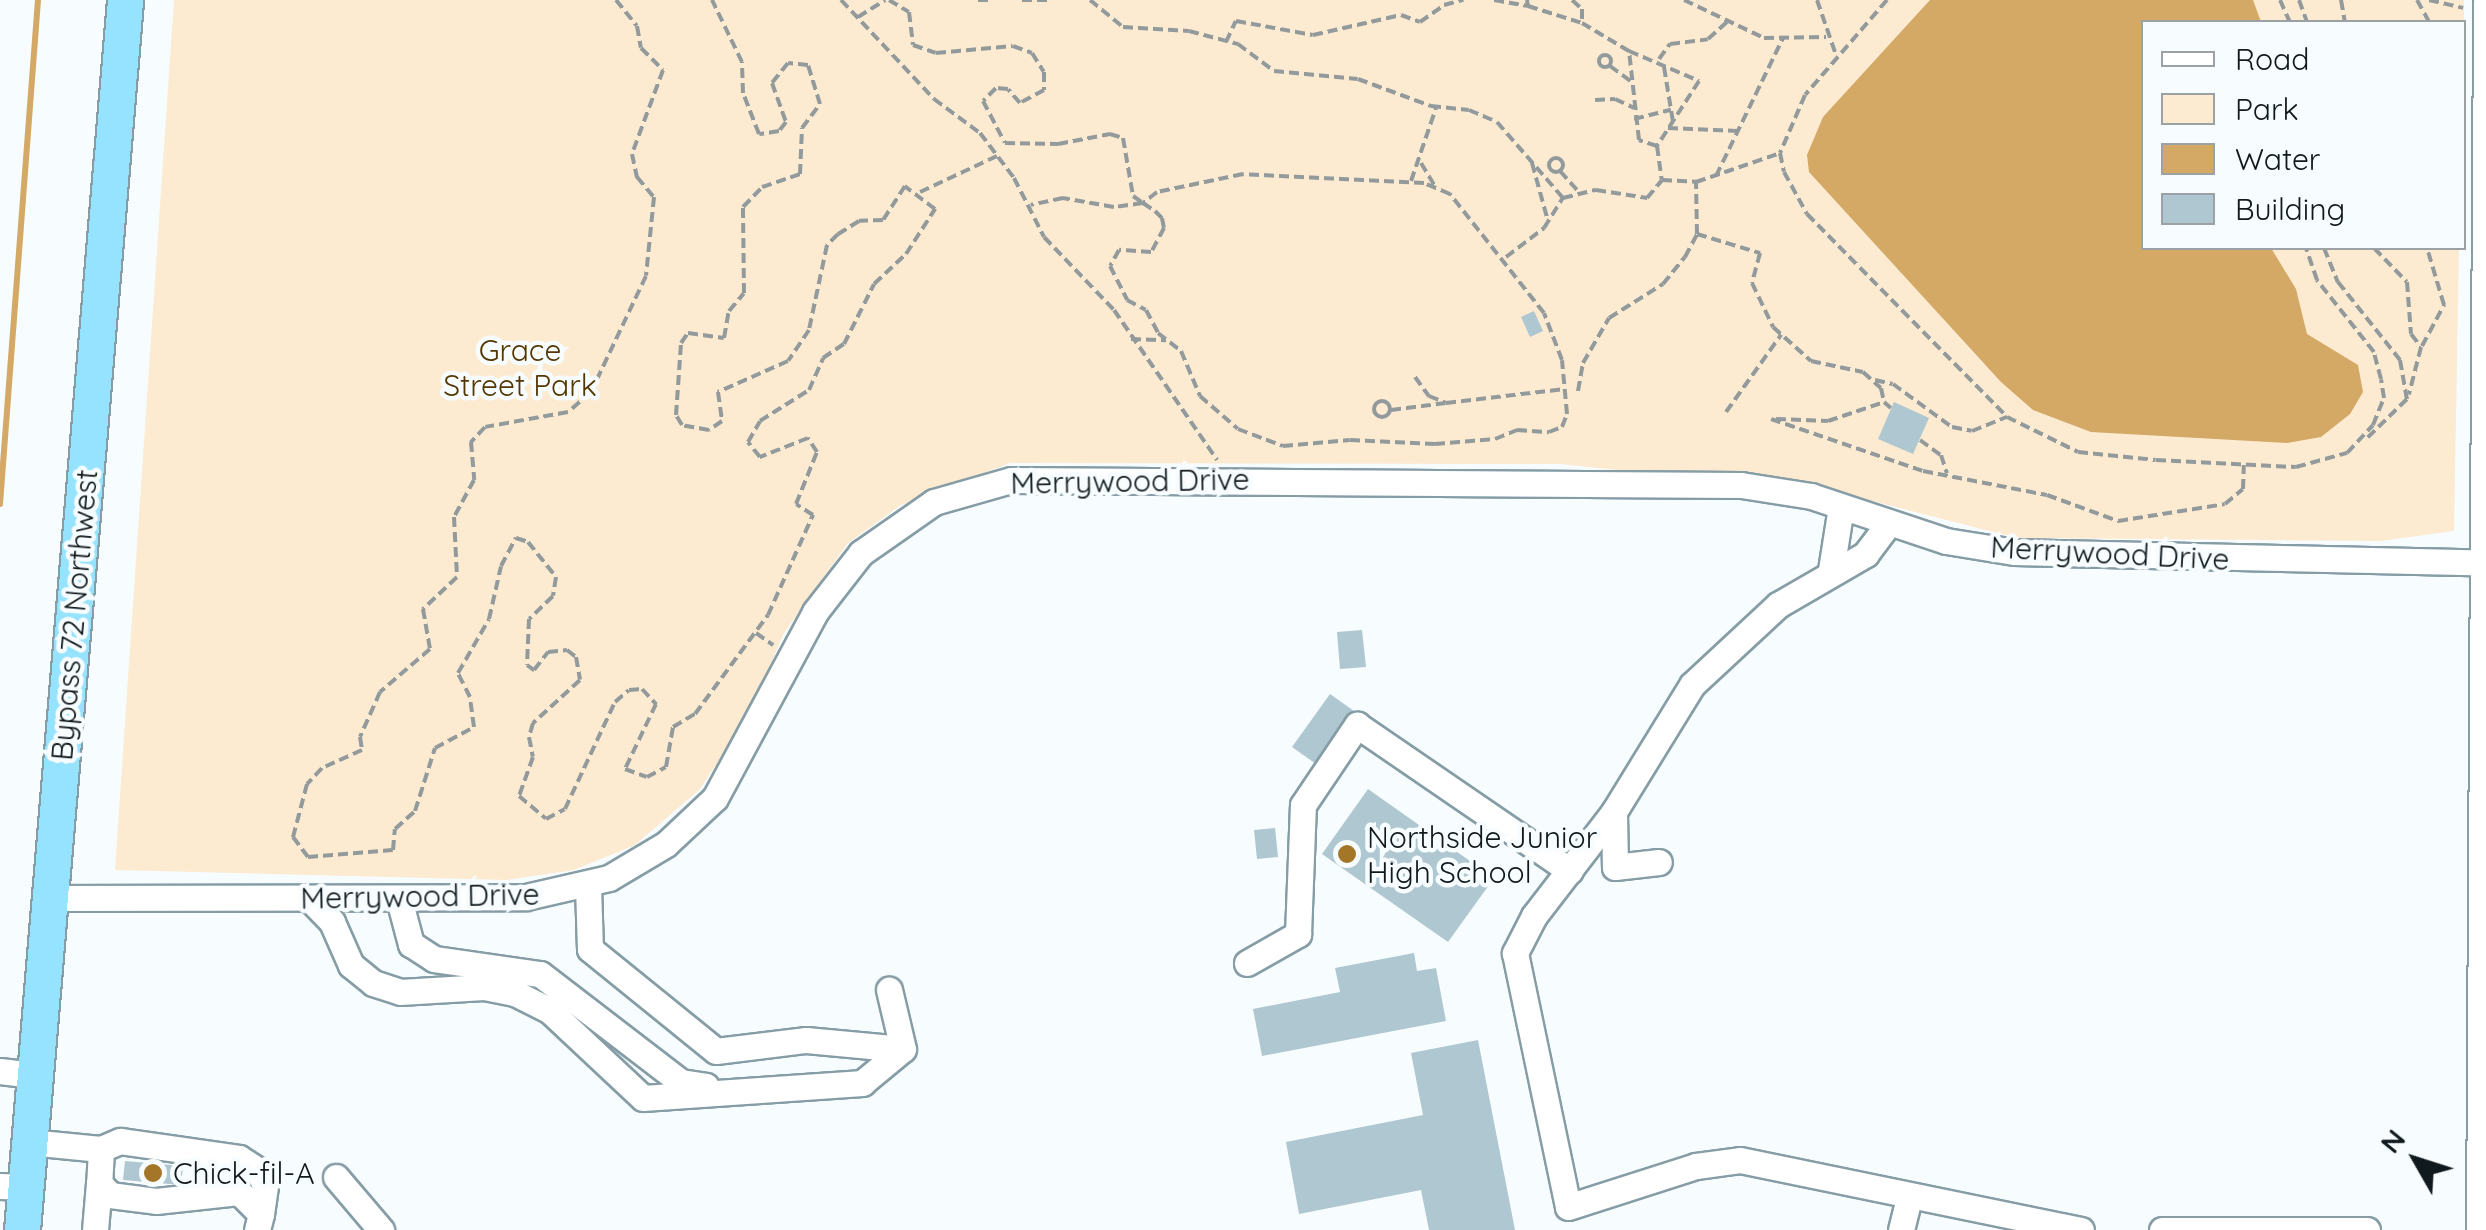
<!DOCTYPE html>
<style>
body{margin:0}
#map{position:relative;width:2486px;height:1230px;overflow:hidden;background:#f7fcfe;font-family:Quicksand,sans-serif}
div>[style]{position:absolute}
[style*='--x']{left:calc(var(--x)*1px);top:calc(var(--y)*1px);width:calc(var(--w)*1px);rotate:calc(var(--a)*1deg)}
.green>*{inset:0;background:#fcead1}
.water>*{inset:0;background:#d4a865}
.stream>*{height:6px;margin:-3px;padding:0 3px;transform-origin:3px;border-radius:3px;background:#d4a865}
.building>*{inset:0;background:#afc7d0}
.path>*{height:4px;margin-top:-2px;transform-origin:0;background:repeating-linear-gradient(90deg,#939a9c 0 10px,transparent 0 15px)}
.path>.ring{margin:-2px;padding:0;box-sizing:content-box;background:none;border:4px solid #939a9c;border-radius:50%}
.roads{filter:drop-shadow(2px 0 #869da6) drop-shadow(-2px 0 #869da6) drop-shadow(0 2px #869da6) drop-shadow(0 -2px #869da6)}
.minor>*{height:25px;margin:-12.5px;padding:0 12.5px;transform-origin:12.5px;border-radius:12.5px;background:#fff}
.highway>*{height:35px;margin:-17.5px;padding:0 17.5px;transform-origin:17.5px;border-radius:17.5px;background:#95e3ff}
.dots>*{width:28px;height:28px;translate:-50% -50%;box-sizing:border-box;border:5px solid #f7fcfe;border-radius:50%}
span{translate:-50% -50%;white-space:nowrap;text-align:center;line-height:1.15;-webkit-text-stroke:9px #f7fcfe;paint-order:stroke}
.park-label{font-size:30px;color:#543700}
.street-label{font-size:30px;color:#10191d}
.poi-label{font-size:30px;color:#10191d}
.left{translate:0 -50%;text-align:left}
.legend{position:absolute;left:2141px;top:20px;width:325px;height:230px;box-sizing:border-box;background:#f7fcfe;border:2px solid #9ba1a4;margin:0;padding:12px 18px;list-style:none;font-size:30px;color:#10191d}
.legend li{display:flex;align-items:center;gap:20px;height:50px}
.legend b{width:50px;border:2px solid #9ba1a4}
.north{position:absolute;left:2366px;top:1110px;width:100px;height:100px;-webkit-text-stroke:8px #f7fcfe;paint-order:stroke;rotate:309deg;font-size:28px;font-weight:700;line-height:40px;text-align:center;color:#10191d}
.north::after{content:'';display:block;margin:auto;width:35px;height:45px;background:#10191d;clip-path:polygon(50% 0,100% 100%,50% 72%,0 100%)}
</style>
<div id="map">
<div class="green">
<i style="clip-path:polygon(174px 0,2464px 0,2464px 29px,2464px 22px,2144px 22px,2144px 248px,2459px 248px,2454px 531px,2380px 541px,2017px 538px,1841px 493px,1560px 464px,1010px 463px,901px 505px,848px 543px,784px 633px,748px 717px,699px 790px,635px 845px,574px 870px,507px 880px,115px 870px)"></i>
</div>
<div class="water">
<i style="clip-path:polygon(1930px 0,2253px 0,2261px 22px,2144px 22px,2144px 248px,2271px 248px,2296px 289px,2307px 334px,2358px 365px,2363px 392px,2350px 414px,2321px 437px,2287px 443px,2091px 432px,2033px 410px,2001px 382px,1809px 172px,1807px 155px,1823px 117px)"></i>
</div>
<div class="stream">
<i style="--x:0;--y:504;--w:505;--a:-85.69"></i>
</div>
<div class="building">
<i style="clip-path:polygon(1534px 311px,1543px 331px,1530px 337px,1521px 317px)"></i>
<i style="clip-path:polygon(1894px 402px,1929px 418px,1913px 454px,1878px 439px)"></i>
<i style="clip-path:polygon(1362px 630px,1366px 667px,1340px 669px,1337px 632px)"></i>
<i style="clip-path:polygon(1330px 694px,1354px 711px,1316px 764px,1292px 747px)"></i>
<i style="clip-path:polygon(1368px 789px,1494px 878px,1448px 942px,1322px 854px)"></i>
<i style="clip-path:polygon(1275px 828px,1278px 857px,1257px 859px,1254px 830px)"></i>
<i style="clip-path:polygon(1414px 953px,1417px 971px,1436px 968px,1446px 1021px,1262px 1056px,1253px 1009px,1340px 992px,1335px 968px)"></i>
<i style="clip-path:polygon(1478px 1040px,1515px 1230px,1429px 1230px,1421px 1190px,1299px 1214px,1286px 1142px,1423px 1115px,1411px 1053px)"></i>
<i style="clip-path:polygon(125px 1161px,183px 1166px,181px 1185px,123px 1180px)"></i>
</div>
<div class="path">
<i style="--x:616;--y:0;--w:33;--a:51"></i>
<i style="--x:637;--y:26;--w:22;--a:80"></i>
<i style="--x:641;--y:48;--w:31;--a:45"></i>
<i style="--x:663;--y:70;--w:90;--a:110.3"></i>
<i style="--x:632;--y:154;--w:24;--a:78"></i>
<i style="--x:637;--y:177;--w:26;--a:50"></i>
<i style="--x:654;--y:197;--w:79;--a:95.8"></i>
<i style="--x:646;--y:276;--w:128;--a:115.4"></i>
<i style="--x:591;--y:392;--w:30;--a:139"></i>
<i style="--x:568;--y:412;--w:84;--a:169.8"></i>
<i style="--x:485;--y:427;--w:21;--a:133"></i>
<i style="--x:471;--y:442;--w:38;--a:85"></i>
<i style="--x:474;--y:480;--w:42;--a:118.4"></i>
<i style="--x:454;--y:517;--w:60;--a:87.1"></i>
<i style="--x:457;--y:577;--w:47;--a:136.7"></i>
<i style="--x:423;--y:609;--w:41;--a:80.1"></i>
<i style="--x:430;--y:649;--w:66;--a:139.3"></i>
<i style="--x:380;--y:692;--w:49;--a:114"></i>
<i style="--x:360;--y:737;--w:13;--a:81"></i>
<i style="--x:362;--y:750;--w:44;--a:155.8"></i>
<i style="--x:322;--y:768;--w:22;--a:133"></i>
<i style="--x:307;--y:784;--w:55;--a:104.8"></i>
<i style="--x:293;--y:837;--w:25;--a:53"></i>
<i style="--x:308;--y:857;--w:85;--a:-4.7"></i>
<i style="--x:393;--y:850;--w:21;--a:-85"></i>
<i style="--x:395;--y:829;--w:27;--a:-42"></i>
<i style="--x:415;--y:811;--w:66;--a:-72.4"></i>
<i style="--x:435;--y:748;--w:44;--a:-28.3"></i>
<i style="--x:474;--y:727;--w:30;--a:-98"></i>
<i style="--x:470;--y:697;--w:27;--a:-117"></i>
<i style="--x:458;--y:673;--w:62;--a:-60.1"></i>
<i style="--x:489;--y:619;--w:54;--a:-77.2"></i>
<i style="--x:501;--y:566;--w:32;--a:-62"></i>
<i style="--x:516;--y:538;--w:13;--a:18"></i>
<i style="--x:528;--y:542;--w:45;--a:51.3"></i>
<i style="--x:556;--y:577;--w:19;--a:99"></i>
<i style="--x:553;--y:596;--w:33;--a:136"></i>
<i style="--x:529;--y:619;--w:46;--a:92.5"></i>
<i style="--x:527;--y:665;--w:9;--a:36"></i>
<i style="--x:534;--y:670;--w:23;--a:-52"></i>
<i style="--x:548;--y:652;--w:19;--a:-6"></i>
<i style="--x:567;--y:650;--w:11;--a:38"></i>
<i style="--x:576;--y:657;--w:23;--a:80"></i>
<i style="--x:580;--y:680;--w:64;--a:137.5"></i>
<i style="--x:533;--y:723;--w:15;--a:106"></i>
<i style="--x:529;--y:737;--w:20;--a:79"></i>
<i style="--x:533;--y:757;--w:41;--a:109.7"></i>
<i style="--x:519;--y:796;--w:35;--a:40"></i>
<i style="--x:546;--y:819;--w:21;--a:-28"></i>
<i style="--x:565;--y:809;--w:118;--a:-65"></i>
<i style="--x:615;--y:702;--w:18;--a:-41"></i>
<i style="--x:629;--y:690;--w:13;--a:-4"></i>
<i style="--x:642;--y:689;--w:21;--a:47"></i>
<i style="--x:656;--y:704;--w:72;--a:115.5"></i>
<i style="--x:625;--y:769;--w:23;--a:20"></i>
<i style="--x:647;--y:777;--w:21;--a:-28"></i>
<i style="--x:666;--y:767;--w:41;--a:-80.1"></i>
<i style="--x:673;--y:727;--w:26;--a:-31"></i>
<i style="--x:695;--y:714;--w:123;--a:-53.6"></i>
<i style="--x:768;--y:615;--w:110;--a:-65.8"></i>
<i style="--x:813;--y:515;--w:20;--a:-147"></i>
<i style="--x:796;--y:504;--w:56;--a:-68"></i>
<i style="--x:817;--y:452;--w:17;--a:-123"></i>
<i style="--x:808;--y:438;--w:52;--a:158.4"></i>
<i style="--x:760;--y:457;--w:19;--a:-129"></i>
<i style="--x:748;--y:442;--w:24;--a:-60"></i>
<i style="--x:760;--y:421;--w:58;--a:-32.3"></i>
<i style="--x:809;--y:390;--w:35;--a:-66"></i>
<i style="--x:823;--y:358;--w:25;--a:-34"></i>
<i style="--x:844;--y:344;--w:67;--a:-63.4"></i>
<i style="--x:874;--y:284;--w:44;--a:-43.2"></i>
<i style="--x:906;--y:254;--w:54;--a:-57.2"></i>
<i style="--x:935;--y:209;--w:38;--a:-143"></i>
<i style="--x:905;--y:186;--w:40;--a:122.9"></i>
<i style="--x:883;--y:220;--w:24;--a:178"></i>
<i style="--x:859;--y:221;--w:25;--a:148"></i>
<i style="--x:838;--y:234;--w:16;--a:135"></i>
<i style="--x:827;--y:245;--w:87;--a:102"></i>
<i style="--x:809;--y:330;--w:37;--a:124"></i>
<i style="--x:788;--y:361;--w:77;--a:156.1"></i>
<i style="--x:718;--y:392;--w:29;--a:82"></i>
<i style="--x:722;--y:421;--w:16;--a:145"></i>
<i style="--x:709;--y:430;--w:27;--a:-170"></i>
<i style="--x:682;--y:425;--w:12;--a:-121"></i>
<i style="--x:676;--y:415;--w:72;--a:-86"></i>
<i style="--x:681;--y:343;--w:12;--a:-55"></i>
<i style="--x:688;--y:333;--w:36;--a:8"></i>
<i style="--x:724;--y:338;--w:27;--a:-80"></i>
<i style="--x:729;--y:311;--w:23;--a:-50"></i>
<i style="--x:744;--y:293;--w:86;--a:-90.7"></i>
<i style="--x:743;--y:207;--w:28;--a:-46"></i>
<i style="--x:762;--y:187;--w:40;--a:-18.9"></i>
<i style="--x:800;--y:174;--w:46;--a:-87.5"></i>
<i style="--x:802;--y:128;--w:30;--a:-53"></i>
<i style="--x:820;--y:104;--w:41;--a:-107.1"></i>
<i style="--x:808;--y:65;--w:20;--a:-174"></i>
<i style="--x:788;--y:63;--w:26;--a:129"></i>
<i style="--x:772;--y:83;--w:41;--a:70.3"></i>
<i style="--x:786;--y:122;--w:11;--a:128"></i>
<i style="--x:779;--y:131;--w:20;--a:171"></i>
<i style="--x:759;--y:134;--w:44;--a:-111.3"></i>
<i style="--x:743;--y:93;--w:31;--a:-92"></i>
<i style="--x:742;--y:62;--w:69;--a:-115.8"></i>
<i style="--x:841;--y:0;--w:136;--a:46.8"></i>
<i style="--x:934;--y:99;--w:57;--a:36.5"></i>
<i style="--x:980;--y:133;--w:56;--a:52.9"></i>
<i style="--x:1014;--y:178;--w:66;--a:63"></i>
<i style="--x:1044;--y:237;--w:101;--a:46.2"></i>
<i style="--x:1114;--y:310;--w:182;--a:55.5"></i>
<i style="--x:889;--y:0;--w:23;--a:31"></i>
<i style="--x:909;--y:12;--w:33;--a:83"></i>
<i style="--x:913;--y:45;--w:24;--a:19"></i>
<i style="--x:936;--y:53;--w:77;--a:-5.2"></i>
<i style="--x:1013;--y:46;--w:20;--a:20"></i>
<i style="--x:1032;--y:53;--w:22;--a:58"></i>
<i style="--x:1044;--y:72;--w:18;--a:90"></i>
<i style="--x:1044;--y:90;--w:27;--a:152"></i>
<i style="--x:1020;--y:103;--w:18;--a:-131"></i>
<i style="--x:1008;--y:89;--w:12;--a:-175"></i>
<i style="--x:996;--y:88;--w:18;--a:135"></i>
<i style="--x:983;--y:101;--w:47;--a:62.4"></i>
<i style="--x:1005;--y:143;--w:53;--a:1.1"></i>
<i style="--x:1058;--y:144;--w:53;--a:-10.9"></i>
<i style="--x:1110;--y:134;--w:14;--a:17"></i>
<i style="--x:1123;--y:138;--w:59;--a:80.2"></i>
<i style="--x:1133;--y:196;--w:12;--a:35"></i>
<i style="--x:1143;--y:203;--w:14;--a:34"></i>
<i style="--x:1155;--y:211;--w:10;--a:45"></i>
<i style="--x:1162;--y:218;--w:10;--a:79"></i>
<i style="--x:1164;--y:228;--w:27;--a:118"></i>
<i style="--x:1151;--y:252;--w:32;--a:-176"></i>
<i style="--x:1119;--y:250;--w:18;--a:119"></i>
<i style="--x:1110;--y:266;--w:38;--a:63"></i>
<i style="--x:1127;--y:300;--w:21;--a:28"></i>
<i style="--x:1146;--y:310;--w:26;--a:62"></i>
<i style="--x:1158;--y:333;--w:29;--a:38"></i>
<i style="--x:1181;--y:351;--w:49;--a:67.1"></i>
<i style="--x:1200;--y:396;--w:50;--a:41"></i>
<i style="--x:1238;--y:429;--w:48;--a:20.7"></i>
<i style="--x:1283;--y:446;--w:67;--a:-5.1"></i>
<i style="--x:1350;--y:440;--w:85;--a:2.7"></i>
<i style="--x:1435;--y:444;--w:60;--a:-4.8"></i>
<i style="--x:1495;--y:439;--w:24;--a:-22"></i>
<i style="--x:1517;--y:430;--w:32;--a:4"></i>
<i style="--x:1549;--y:432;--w:14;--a:-21"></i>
<i style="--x:1562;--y:427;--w:14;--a:-69"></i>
<i style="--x:1567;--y:414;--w:54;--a:-95.3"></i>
<i style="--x:1562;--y:360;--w:50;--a:-111"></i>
<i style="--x:1544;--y:313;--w:152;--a:-128.3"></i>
<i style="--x:1450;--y:194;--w:28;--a:-157"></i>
<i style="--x:1424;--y:183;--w:181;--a:-177.2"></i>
<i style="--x:1243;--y:174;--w:88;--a:168.2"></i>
<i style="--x:1157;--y:192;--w:18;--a:142"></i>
<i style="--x:1143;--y:203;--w:29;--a:172"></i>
<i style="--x:1114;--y:207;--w:52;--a:-170"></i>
<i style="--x:1063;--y:198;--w:33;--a:168"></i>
<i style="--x:978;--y:0;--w:13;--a:0"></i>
<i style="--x:1022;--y:0;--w:26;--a:0"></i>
<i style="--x:1090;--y:0;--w:43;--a:39.3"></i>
<i style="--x:1123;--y:27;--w:66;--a:3.5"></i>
<i style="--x:1189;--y:31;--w:51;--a:14.9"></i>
<i style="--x:1238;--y:44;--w:45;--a:36.9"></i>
<i style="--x:1274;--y:71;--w:84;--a:5.4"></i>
<i style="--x:1358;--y:79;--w:78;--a:20.3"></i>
<i style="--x:1431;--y:106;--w:38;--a:6"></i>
<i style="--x:1469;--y:110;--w:30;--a:23"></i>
<i style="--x:1497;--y:122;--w:101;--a:49"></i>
<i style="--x:1563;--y:198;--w:34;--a:-14"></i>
<i style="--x:1596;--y:190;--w:52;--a:8.9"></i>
<i style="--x:1647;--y:198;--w:23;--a:-50"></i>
<i style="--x:1494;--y:0;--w:35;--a:10"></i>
<i style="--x:1527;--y:0;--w:6;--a:81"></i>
<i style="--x:1528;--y:6;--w:57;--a:17.5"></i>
<i style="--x:1572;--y:0;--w:13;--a:42"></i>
<i style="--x:1582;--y:9;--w:14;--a:90"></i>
<i style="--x:1582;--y:23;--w:55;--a:30.8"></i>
<i style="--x:1684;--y:0;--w:89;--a:25.4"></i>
<i style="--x:1764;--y:38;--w:62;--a:-0.9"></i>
<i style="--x:1817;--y:0;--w:58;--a:70.9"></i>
<i style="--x:1887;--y:0;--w:125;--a:130.8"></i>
<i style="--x:1805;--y:95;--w:63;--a:113.3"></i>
<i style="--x:1780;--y:153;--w:19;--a:78"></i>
<i style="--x:1784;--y:172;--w:48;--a:61.3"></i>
<i style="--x:1807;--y:214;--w:285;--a:45.4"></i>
<i style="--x:2007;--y:417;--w:79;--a:26.2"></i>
<i style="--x:2078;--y:452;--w:78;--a:5.9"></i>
<i style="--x:2156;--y:460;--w:140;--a:2.9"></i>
<i style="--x:2296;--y:467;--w:53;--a:-15.4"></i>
<i style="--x:2347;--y:453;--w:38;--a:-47"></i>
<i style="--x:2373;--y:425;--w:29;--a:-68"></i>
<i style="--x:2384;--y:398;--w:19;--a:-99"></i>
<i style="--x:2381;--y:379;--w:28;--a:-105"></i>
<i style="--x:2374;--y:352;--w:92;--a:-128.4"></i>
<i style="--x:2317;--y:280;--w:34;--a:-109"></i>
<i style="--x:2280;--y:0;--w:24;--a:66"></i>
<i style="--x:2299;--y:0;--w:23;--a:70"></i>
<i style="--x:2341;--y:0;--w:22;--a:80"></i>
<i style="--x:2417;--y:0;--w:25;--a:61"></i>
<i style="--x:2429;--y:0;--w:35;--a:13"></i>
<i style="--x:858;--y:17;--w:32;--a:-32"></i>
<i style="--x:1226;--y:42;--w:23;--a:-65"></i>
<i style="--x:1236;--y:21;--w:78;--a:10.3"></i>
<i style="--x:1313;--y:35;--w:90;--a:-12.8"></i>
<i style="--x:1401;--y:15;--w:20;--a:20"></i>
<i style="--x:1420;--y:22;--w:29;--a:-35"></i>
<i style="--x:1444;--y:5;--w:20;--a:-15"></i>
<i class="ring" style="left:1599px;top:55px;width:8px;height:8px"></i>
<i style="--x:1659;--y:59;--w:19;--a:-54"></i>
<i style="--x:1670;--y:44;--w:38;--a:-7"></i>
<i style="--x:1708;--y:39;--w:27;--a:-42"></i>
<i style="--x:1610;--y:66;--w:26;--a:36"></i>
<i style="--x:1664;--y:67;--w:56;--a:80.7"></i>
<i style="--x:1595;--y:100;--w:20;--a:-3"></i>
<i style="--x:1615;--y:99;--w:21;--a:25"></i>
<i style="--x:1634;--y:119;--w:38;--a:-14"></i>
<i style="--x:1668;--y:128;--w:70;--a:2.5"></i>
<i style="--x:1657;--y:146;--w:19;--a:-162"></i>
<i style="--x:1639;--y:140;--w:90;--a:-96.4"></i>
<i style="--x:1629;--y:51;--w:76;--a:23.2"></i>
<i style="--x:1699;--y:81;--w:77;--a:122.9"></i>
<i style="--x:1657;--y:146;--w:34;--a:82"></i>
<i style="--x:1662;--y:180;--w:34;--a:3"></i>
<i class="ring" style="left:1549px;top:158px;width:10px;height:10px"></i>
<i style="--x:1421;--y:163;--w:26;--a:59"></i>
<i style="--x:1532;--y:163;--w:60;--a:74.6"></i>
<i style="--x:1560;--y:171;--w:30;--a:48"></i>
<i style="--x:1716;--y:176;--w:153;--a:-64.1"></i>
<i style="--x:1411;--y:181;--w:77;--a:-71.1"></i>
<i style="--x:920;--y:192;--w:85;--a:-25.1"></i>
<i style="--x:1697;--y:234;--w:66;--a:16.8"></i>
<i style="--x:1760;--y:253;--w:31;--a:105"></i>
<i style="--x:1752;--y:283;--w:49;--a:64.5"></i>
<i style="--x:1773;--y:327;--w:51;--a:41.8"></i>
<i style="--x:1811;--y:361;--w:53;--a:11.9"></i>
<i style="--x:1863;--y:372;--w:24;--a:42"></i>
<i style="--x:1881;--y:388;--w:14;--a:78"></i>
<i style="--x:2324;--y:248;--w:37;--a:68"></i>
<i style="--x:2338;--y:282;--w:100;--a:51.5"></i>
<i style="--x:2400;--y:360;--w:40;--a:80"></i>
<i style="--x:2407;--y:399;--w:57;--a:135.7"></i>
<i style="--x:2374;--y:248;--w:47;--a:45.9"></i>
<i style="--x:2407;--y:282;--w:52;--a:85.6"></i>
<i style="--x:2411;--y:334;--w:16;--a:52"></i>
<i style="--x:2421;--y:347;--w:49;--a:104.3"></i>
<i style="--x:1506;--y:257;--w:48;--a:-37.3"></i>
<i style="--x:1544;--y:228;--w:36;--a:-58"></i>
<i style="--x:1131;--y:339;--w:35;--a:2"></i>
<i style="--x:2422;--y:346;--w:47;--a:-61.8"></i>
<i style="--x:2444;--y:305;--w:59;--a:-106.6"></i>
<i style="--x:1415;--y:377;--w:24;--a:54"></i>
<i style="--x:1429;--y:396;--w:18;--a:22"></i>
<i style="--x:1446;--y:403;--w:120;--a:-6.7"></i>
<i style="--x:1875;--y:380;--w:18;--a:13"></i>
<i style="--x:1893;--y:384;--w:73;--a:36.1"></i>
<i style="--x:1952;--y:427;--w:20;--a:11"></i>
<i style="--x:1972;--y:431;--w:38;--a:-22"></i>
<i style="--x:1578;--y:391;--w:28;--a:-80"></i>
<i style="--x:1583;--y:363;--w:52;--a:-60"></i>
<i style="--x:1609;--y:318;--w:64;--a:-32.2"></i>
<i style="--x:1663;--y:284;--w:35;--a:-51"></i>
<i style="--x:1685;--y:257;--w:26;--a:-62"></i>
<i style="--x:1697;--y:234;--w:52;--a:-91.1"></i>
<i style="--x:1696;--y:182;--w:89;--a:-19"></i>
<i class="ring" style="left:1374px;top:401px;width:12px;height:12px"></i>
<i style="--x:1391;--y:410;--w:55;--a:-7.3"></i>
<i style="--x:1726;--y:412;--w:95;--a:-54.5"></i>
<i style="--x:1771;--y:419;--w:161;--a:18.9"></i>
<i style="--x:1923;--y:471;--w:126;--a:11"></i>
<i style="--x:2047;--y:495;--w:76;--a:20.1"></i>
<i style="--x:2118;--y:521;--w:108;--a:-9"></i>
<i style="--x:2225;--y:504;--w:23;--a:-40"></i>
<i style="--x:2243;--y:489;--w:24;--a:-88"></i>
<i style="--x:1776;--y:419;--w:52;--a:2.2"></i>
<i style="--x:1828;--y:421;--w:59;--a:-18.7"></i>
<i style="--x:1884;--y:402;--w:9;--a:41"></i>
<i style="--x:1920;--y:440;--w:26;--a:36"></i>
<i style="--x:1941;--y:455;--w:19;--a:72"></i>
<i style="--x:756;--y:633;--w:21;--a:35"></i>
</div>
<div class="roads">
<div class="minor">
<i style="--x:1889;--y:523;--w:39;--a:127"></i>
<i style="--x:1866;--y:554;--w:102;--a:149.9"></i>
<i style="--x:1778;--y:605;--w:117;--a:137.1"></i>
<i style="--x:1692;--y:685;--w:149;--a:121.6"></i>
<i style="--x:1614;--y:812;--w:131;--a:127.6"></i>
<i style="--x:1534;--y:916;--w:42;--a:117.2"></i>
<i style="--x:1515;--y:953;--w:259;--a:78.2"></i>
<i style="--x:1568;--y:1207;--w:134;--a:-17.8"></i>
<i style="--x:1696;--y:1166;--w:44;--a:-7.8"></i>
<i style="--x:1740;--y:1160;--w:348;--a:11.6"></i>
<i style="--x:1831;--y:570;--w:64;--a:-81"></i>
<i style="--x:1614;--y:812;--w:55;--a:89"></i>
<i style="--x:1615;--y:867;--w:44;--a:-6.5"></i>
<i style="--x:588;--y:886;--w:63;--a:88.2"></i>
<i style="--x:590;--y:949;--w:162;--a:39"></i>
<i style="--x:716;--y:1051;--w:91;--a:-7"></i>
<i style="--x:806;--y:1040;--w:97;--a:5.3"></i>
<i style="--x:52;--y:898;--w:474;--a:-0.1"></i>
<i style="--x:526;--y:897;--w:85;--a:-12.9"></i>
<i style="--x:609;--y:878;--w:66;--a:-30.8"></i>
<i style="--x:666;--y:844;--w:67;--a:-43.2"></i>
<i style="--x:715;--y:798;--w:211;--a:-61.7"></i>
<i style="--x:815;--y:612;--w:75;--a:-52.1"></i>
<i style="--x:861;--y:553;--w:89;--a:-34.9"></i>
<i style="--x:934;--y:502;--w:80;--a:-15.9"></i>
<i style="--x:1011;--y:480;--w:730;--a:0.39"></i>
<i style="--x:1741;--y:485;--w:71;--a:8.9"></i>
<i style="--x:1811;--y:496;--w:142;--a:18.4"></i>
<i style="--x:1946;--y:541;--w:70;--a:9.1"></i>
<i style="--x:2015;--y:552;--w:467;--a:1.3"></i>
<i style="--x:309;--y:898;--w:33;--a:46"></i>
<i style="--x:332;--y:922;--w:47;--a:66.2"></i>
<i style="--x:351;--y:965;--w:28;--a:39"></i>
<i style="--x:373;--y:983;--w:28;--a:18"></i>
<i style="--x:400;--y:992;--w:84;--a:-3.4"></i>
<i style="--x:484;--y:987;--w:32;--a:11"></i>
<i style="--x:515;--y:993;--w:39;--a:27"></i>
<i style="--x:550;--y:1011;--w:127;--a:43.1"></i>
<i style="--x:643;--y:1098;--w:220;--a:-3.9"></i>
<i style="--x:862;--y:1083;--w:53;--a:-39.7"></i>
<i style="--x:903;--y:1049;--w:61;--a:-103.3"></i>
<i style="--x:399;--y:899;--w:47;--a:75.1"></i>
<i style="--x:411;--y:944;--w:27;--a:33"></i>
<i style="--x:434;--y:959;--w:107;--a:8.1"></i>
<i style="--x:540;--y:974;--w:178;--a:37.5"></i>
<i style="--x:681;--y:1082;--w:25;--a:9"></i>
<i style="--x:1247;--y:963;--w:59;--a:-29.6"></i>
<i style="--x:1298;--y:934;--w:129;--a:-87.8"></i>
<i style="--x:1303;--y:805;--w:97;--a:-56"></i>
<i style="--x:1357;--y:725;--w:258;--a:34.4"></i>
<i style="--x:0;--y:1071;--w:35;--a:7"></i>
<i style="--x:29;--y:1142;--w:72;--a:5.6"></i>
<i style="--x:101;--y:1149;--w:34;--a:93"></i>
<i style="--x:99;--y:1183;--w:16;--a:47"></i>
<i style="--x:110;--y:1195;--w:46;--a:7.4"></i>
<i style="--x:156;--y:1201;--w:83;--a:-6.2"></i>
<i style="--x:239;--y:1192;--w:31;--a:45"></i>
<i style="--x:261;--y:1214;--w:16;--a:104"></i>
<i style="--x:101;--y:1149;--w:21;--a:-23"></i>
<i style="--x:120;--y:1141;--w:120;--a:8.1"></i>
<i style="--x:239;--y:1158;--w:24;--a:33"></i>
<i style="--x:259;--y:1171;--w:16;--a:68"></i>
<i style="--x:265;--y:1186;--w:28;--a:98"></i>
<i style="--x:336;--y:1177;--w:70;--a:49.7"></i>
<i style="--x:0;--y:1186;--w:26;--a:2"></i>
<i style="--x:95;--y:1230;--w:47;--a:-85.1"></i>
<i style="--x:1901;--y:1230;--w:33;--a:-76"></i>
<i style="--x:2162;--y:1230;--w:205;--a:0"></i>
<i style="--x:2479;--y:1230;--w:1228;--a:-89.67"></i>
</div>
<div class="highway">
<i style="--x:22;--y:1230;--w:1234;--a:-85.21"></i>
</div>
</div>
<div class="dots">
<i style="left:1347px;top:854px;background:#a47628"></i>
<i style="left:153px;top:1173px;background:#a47628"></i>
</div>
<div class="park-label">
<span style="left:520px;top:367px">Grace<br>Street Park</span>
</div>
<div class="street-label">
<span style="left:1130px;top:481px;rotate:-1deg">Merrywood Drive</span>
<span style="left:2110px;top:553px;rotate:3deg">Merrywood Drive</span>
<span style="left:74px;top:615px;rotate:-85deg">Bypass 72 Northwest</span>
<span style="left:420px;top:896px;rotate:-1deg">Merrywood Drive</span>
</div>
<div class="poi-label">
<span class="left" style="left:1367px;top:854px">Northside Junior<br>High School</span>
<span class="left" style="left:173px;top:1173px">Chick-fil-A</span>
</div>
<ul class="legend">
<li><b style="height:12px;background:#fff"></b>Road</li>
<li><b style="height:28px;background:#fcead1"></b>Park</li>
<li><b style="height:28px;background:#d4a865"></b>Water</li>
<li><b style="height:28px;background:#afc7d0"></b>Building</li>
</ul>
<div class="north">N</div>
</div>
